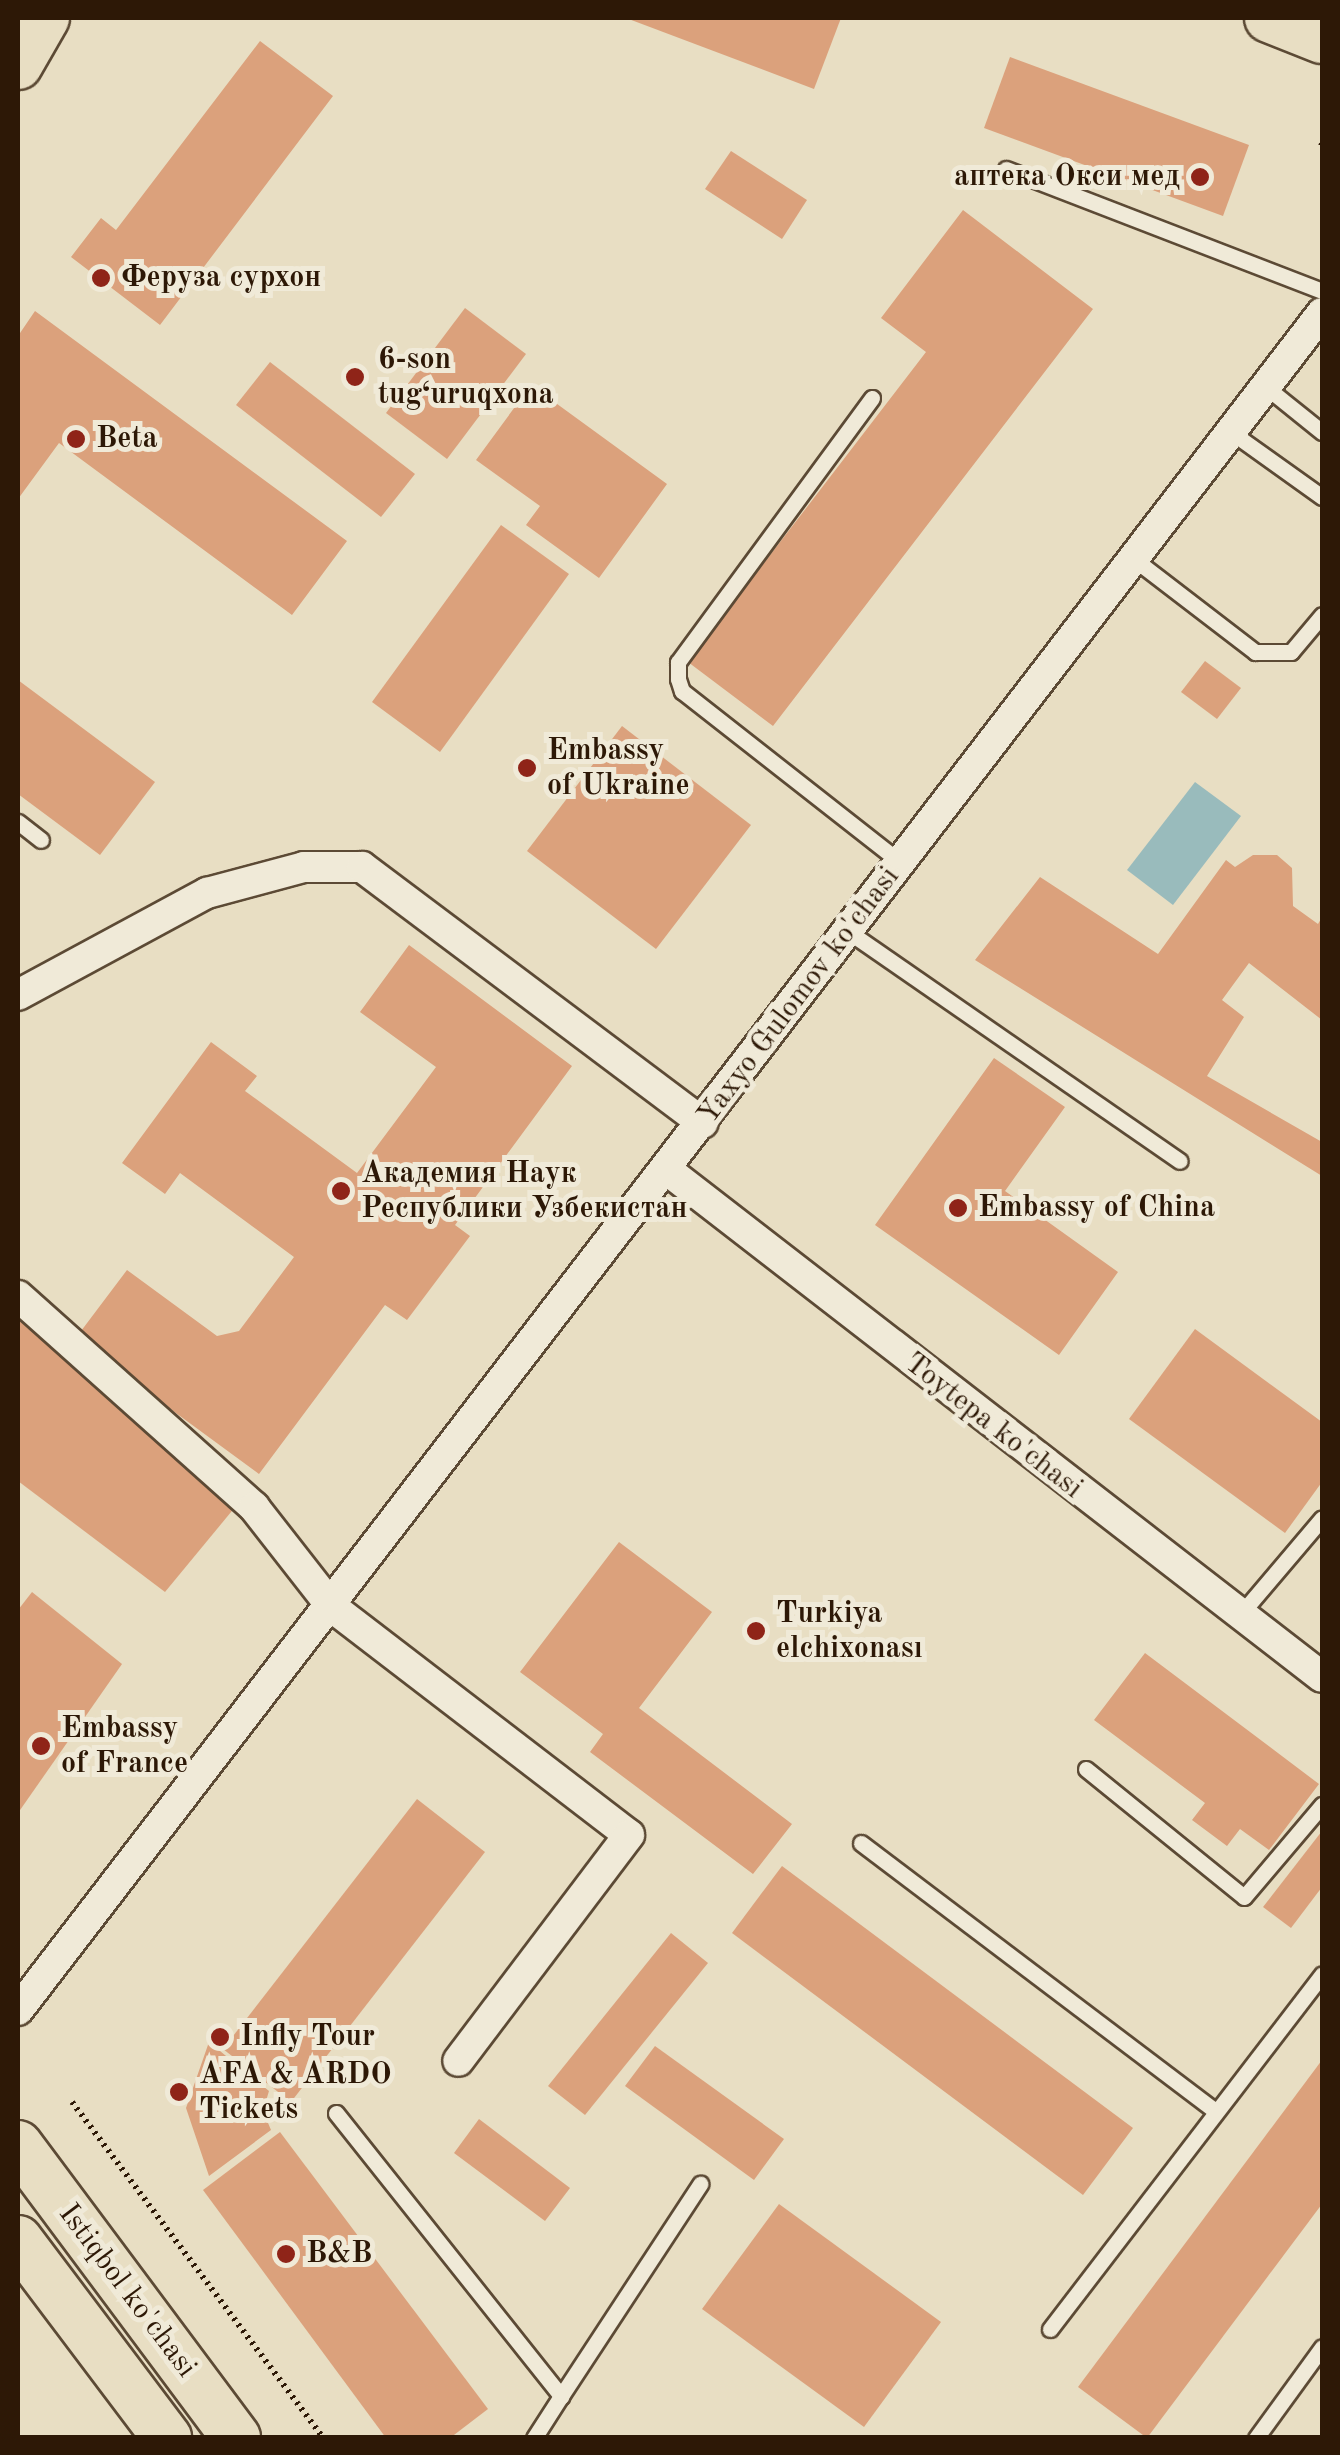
<!DOCTYPE html>
<meta charset="utf-8">
<style>
body{margin:0}
#map{position:relative;width:1340px;height:2455px;overflow:hidden;background:#e8dec3;font-family:"Old Standard TT",serif}
div>[style]{position:absolute}
[style*='--x']{left:calc(var(--x)*1px);top:calc(var(--y)*1px);width:calc(var(--w)*1px);rotate:calc(var(--a)*1deg)}
.water>*{inset:0;background:#99bbbc}
.building>*{inset:0;background:#dba17c}
.path>*{height:6px;margin-top:-3px;transform-origin:0;background:repeating-linear-gradient(90deg,#2d1806 0 2.5px,transparent 0 7.5px)}
.roads{filter:drop-shadow(2px 0 #5c4a35) drop-shadow(-2px 0 #5c4a35) drop-shadow(0 2px #5c4a35) drop-shadow(0 -2px #5c4a35)}
.lane>*{height:15px;margin:-7.5px;padding:0 7.5px;transform-origin:7.5px;border-radius:7.5px;background:#f0ead8}
.street>*{height:30px;margin:-15px;padding:0 15px;transform-origin:15px;border-radius:15px;background:#f0ead8}
.primary>*{height:48px;margin:-24px;padding:0 24px;transform-origin:24px;border-radius:24px;background:#e8dec3}
.dots>*{width:28px;height:28px;translate:-50% -50%;box-sizing:border-box;border:5px solid #f0ead8;border-radius:50%}
span{translate:-50% -50%;white-space:nowrap;text-align:center;line-height:1.15;-webkit-text-stroke:10px #f0ead8;paint-order:stroke}
.poi-label{font-size:30px;color:#2d1806;font-weight:700}
.right{translate:-100% -50%;text-align:right}
.left{translate:0 -50%;text-align:left}
.street-label{font-size:30px;color:#2d1806}
.frame{position:absolute;inset:0;border:20px solid #2d1806;pointer-events:none}
</style>
<div id="map">
<div class="water">
<i style="clip-path:polygon(1195px 782px,1241px 816px,1173px 905px,1127px 870px)"></i>
</div>
<div class="building">
<i style="clip-path:polygon(626px 18px,841px 18px,814px 89px)"></i>
<i style="clip-path:polygon(260px 41px,333px 96px,160px 325px,71px 257px,101px 218px,116px 230px)"></i>
<i style="clip-path:polygon(1010px 57px,1249px 145px,1223px 216px,984px 128px)"></i>
<i style="clip-path:polygon(731px 151px,807px 200px,782px 239px,705px 189px)"></i>
<i style="clip-path:polygon(963px 210px,1093px 309px,773px 726px,688px 662px,926px 352px,881px 318px)"></i>
<i style="clip-path:polygon(465px 308px,526px 354px,447px 459px,386px 413px)"></i>
<i style="clip-path:polygon(35px 311px,347px 541px,292px 615px,59px 443px,18px 499px,18px 336px)"></i>
<i style="clip-path:polygon(270px 362px,415px 474px,381px 517px,236px 405px)"></i>
<i style="clip-path:polygon(531px 385px,667px 484px,599px 578px,526px 525px,540px 506px,476px 460px)"></i>
<i style="clip-path:polygon(501px 525px,569px 574px,440px 752px,372px 702px)"></i>
<i style="clip-path:polygon(1205px 661px,1241px 688px,1217px 719px,1181px 692px)"></i>
<i style="clip-path:polygon(18px 680px,155px 782px,100px 855px,18px 794px)"></i>
<i style="clip-path:polygon(622px 726px,751px 825px,656px 949px,527px 851px)"></i>
<i style="clip-path:polygon(1253px 855px,1277px 855px,1292px 868px,1293px 906px,1318px 924px,1322px 917px,1322px 1020px,1249px 963px,1222px 1000px,1244px 1017px,1207px 1076px,1322px 1142px,1322px 1176px,975px 960px,1040px 877px,1158px 954px,1226px 860px,1235px 867px)"></i>
<i style="clip-path:polygon(409px 945px,572px 1066px,455px 1225px,470px 1236px,407px 1320px,385px 1305px,259px 1474px,75px 1339px,127px 1270px,217px 1336px,239px 1331px,294px 1257px,180px 1173px,165px 1194px,122px 1163px,211px 1042px,257px 1076px,245px 1091px,357px 1173px,436px 1067px,360px 1012px)"></i>
<i style="clip-path:polygon(994px 1058px,1065px 1107px,1005px 1191px,1118px 1272px,1059px 1355px,875px 1225px)"></i>
<i style="clip-path:polygon(18px 1307px,236px 1506px,165px 1592px,18px 1481px)"></i>
<i style="clip-path:polygon(1195px 1329px,1322px 1422px,1322px 1482px,1285px 1533px,1129px 1419px)"></i>
<i style="clip-path:polygon(619px 1542px,712px 1612px,639px 1708px,792px 1824px,753px 1874px,590px 1752px,603px 1734px,520px 1672px)"></i>
<i style="clip-path:polygon(32px 1592px,122px 1664px,18px 1813px,18px 1610px)"></i>
<i style="clip-path:polygon(1145px 1653px,1319px 1784px,1269px 1850px,1240px 1829px,1227px 1846px,1192px 1820px,1205px 1803px,1094px 1720px)"></i>
<i style="clip-path:polygon(417px 1799px,485px 1852px,291px 2102px,223px 2049px)"></i>
<i style="clip-path:polygon(1322px 1831px,1322px 1887px,1291px 1928px,1263px 1907px)"></i>
<i style="clip-path:polygon(782px 1866px,1133px 2128px,1083px 2195px,732px 1933px)"></i>
<i style="clip-path:polygon(671px 1933px,708px 1963px,585px 2115px,548px 2086px)"></i>
<i style="clip-path:polygon(209px 2042px,269px 2091px,263px 2111px,271px 2130px,209px 2176px,186px 2108px)"></i>
<i style="clip-path:polygon(655px 2046px,784px 2139px,754px 2180px,625px 2086px)"></i>
<i style="clip-path:polygon(1322px 2060px,1322px 2204px,1147px 2438px,1078px 2387px)"></i>
<i style="clip-path:polygon(479px 2119px,570px 2188px,545px 2221px,454px 2153px)"></i>
<i style="clip-path:polygon(280px 2132px,488px 2409px,450px 2438px,386px 2438px,203px 2190px)"></i>
<i style="clip-path:polygon(779px 2204px,941px 2322px,864px 2427px,702px 2309px)"></i>
</div>
<div class="path">
<i style="--x:1321;--y:146;--w:2;--a:-63"></i>
<i style="--x:72;--y:2102;--w:419;--a:53.2"></i>
</div>
<div class="roads">
<div class="lane">
<i style="--x:1006;--y:169;--w:339;--a:21.1"></i>
<i style="--x:1266;--y:387;--w:72;--a:38.8"></i>
<i style="--x:872;--y:398;--w:328;--a:126.3"></i>
<i style="--x:678;--y:662;--w:17;--a:90"></i>
<i style="--x:678;--y:679;--w:13;--a:72"></i>
<i style="--x:682;--y:691;--w:277;--a:38.1"></i>
<i style="--x:1231;--y:432;--w:112;--a:35.5"></i>
<i style="--x:1134;--y:559;--w:153;--a:37.5"></i>
<i style="--x:1255;--y:652;--w:36;--a:0"></i>
<i style="--x:1291;--y:652;--w:48;--a:-50"></i>
<i style="--x:18;--y:822;--w:29;--a:38"></i>
<i style="--x:849;--y:932;--w:402;--a:34.7"></i>
<i style="--x:1239;--y:1616;--w:128;--a:-49.7"></i>
<i style="--x:1086;--y:1769;--w:203;--a:39"></i>
<i style="--x:1244;--y:1897;--w:121;--a:-49.7"></i>
<i style="--x:861;--y:1843;--w:443;--a:37.1"></i>
<i style="--x:336;--y:2113;--w:362;--a:51.5"></i>
<i style="--x:561;--y:2396;--w:50;--a:122.7"></i>
<i style="--x:1050;--y:2329;--w:447;--a:-52.5"></i>
<i style="--x:561;--y:2396;--w:254;--a:-56.7"></i>
<i style="--x:1256;--y:2438;--w:112;--a:-54"></i>
</div>
<div class="street">
<i style="--x:18;--y:995;--w:215;--a:-28.4"></i>
<i style="--x:207;--y:893;--w:100;--a:-15"></i>
<i style="--x:304;--y:867;--w:58;--a:0"></i>
<i style="--x:362;--y:867;--w:426;--a:36.9"></i>
<i style="--x:667;--y:1170;--w:828;--a:37.74"></i>
<i style="--x:18;--y:1296;--w:317;--a:41.8"></i>
<i style="--x:254;--y:1507;--w:127;--a:52"></i>
<i style="--x:332;--y:1607;--w:374;--a:37.5"></i>
<i style="--x:629;--y:1835;--w:283;--a:127.1"></i>
<i style="--x:18;--y:2010;--w:2140;--a:-52.46"></i>
</div>
<div class="primary">
<i style="--x:1269;--y:18;--w:57;--a:21.6"></i>
<i style="--x:18;--y:65;--w:54;--a:-60.1"></i>
<i style="--x:18;--y:2145;--w:365;--a:53.3"></i>
<i style="--x:18;--y:2240;--w:248;--a:53"></i>
</div>
</div>
<div class="dots">
<i style="left:1200px;top:177px;background:#8f2418"></i>
<i style="left:101px;top:278px;background:#8f2418"></i>
<i style="left:355px;top:377px;background:#8f2418"></i>
<i style="left:76px;top:439px;background:#8f2418"></i>
<i style="left:527px;top:768px;background:#8f2418"></i>
<i style="left:341px;top:1191px;background:#8f2418"></i>
<i style="left:958px;top:1208px;background:#8f2418"></i>
<i style="left:756px;top:1631px;background:#8f2418"></i>
<i style="left:41px;top:1746px;background:#8f2418"></i>
<i style="left:220px;top:2037px;background:#8f2418"></i>
<i style="left:179px;top:2092px;background:#8f2418"></i>
<i style="left:286px;top:2254px;background:#8f2418"></i>
</div>
<div class="poi-label">
<span class="right" style="left:1180px;top:177px">аптека Окси мед</span>
<span class="left" style="left:121px;top:278px">Феруза сурхон</span>
<span class="left" style="left:378px;top:377px">6-son<br>tug‘uruqxona</span>
<span class="left" style="left:96px;top:439px">Beta</span>
<span class="left" style="left:547px;top:768px">Embassy<br>of Ukraine</span>
<span class="left" style="left:361px;top:1191px">Академия Наук<br>Республики Узбекистан</span>
<span class="left" style="left:978px;top:1208px">Embassy of China</span>
<span class="left" style="left:776px;top:1631px">Turkiya<br>elchixonası</span>
<span class="left" style="left:61px;top:1746px">Embassy<br>of France</span>
<span class="left" style="left:240px;top:2037px">Infly Tour</span>
<span class="left" style="left:199px;top:2092px">AFA &amp; ARDO<br>Tickets</span>
<span class="left" style="left:306px;top:2254px">B&amp;B</span>
</div>
<div class="street-label">
<span style="left:799px;top:996px;rotate:-53deg">Yaxyo Gulomov ko'chasi</span>
<span style="left:993px;top:1426px;rotate:38deg">Toytepa ko'chasi</span>
<span style="left:127px;top:2291px;rotate:53deg">Istiqbol ko'chasi</span>
</div>
<div class="frame"></div>
</div>
